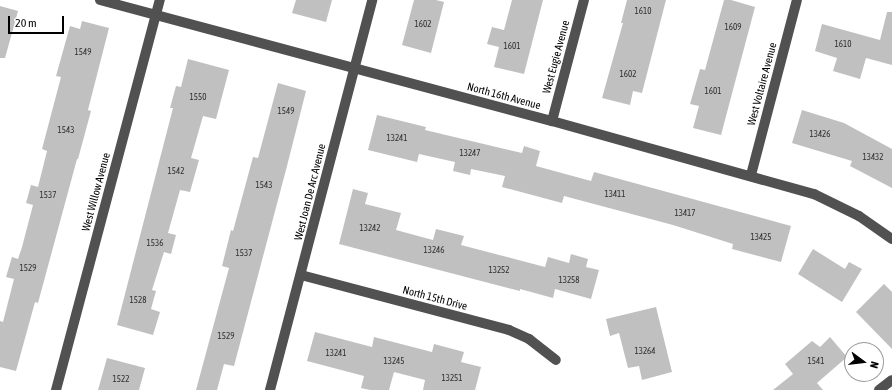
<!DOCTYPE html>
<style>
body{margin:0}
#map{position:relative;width:892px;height:390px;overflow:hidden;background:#fff;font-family:"Asap Condensed",sans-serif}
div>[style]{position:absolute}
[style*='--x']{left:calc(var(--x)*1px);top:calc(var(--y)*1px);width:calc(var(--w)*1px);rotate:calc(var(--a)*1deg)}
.building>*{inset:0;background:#c0c0c0}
.minor>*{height:10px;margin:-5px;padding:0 5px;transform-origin:5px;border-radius:5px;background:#515151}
span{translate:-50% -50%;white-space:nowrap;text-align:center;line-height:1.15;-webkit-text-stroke:3px #fff;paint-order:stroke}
.number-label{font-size:9px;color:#303030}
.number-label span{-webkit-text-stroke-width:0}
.street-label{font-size:11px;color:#000}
.north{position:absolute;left:844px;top:342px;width:40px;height:40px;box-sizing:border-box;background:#fff;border:1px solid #999;border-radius:50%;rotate:105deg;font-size:11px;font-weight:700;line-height:16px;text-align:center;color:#000}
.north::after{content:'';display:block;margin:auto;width:14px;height:18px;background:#000;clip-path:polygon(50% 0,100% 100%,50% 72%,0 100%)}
.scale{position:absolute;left:8px;top:16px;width:56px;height:18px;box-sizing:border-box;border:2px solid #000;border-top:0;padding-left:5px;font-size:12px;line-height:14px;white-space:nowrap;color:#000;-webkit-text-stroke:3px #fff;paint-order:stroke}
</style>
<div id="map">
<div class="building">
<i style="clip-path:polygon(296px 0,332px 0,326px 22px,292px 13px)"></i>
<i style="clip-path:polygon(414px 0,436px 0,444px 2px,431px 53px,402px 45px)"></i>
<i style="clip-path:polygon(512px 0,543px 0,524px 74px,494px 67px,499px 47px,487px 44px,492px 27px,504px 30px)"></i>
<i style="clip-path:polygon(627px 0,666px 0,642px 93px,633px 91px,630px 105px,602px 98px,623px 23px,621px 23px)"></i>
<i style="clip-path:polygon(724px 0,731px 0,755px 7px,721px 135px,693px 128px,699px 106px,690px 104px,700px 69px,705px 70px)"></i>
<i style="clip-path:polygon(0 6px,18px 11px,5px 58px,0 58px)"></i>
<i style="clip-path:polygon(887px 12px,892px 12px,892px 65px,866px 58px,860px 79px,833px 71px,837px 58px,815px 51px,822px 24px,880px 40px)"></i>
<i style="clip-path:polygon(82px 21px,109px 28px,88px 110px,91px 111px,78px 159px,77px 159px,38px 303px,35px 302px,16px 371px,0 367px,0 321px,3px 322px,14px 279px,6px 277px,12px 257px,18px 259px,22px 247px,33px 205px,26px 203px,31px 185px,38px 187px,47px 151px,42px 149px,61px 77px,56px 76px,70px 26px,80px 29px)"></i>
<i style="clip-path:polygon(188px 59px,229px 70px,216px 119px,203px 116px,191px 158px,199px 160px,190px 192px,180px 190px,168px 233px,176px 235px,171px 254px,164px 252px,152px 290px,156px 291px,151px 309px,160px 312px,153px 335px,117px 325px,173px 108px,170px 108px,176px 86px,181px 87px)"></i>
<i style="clip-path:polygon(278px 83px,306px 91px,287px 166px,234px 366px,224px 364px,217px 390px,196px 390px,229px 268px,222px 266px,231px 230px,233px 231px,253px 157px,258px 158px)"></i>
<i style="clip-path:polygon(802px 110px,844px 123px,892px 149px,892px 188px,850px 166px,852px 161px,792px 143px)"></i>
<i style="clip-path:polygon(377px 115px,426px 127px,425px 130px,522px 153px,524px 146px,540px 151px,536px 166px,591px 181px,594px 172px,791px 226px,781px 262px,732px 249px,733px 244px,673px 225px,564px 196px,562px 203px,502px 187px,505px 176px,471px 169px,470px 175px,453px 171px,455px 162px,419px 154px,417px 162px,368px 150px)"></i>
<i style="clip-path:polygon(353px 189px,368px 193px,365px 204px,401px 213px,396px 230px,433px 240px,436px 229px,464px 236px,461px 245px,545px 267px,548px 257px,569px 263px,571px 254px,588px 259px,586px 267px,599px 270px,591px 299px,555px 289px,553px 298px,520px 289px,520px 291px,339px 244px)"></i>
<i style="clip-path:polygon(813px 249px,845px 269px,849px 262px,862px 269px,842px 302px,798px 274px)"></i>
<i style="clip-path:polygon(884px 284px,892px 292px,892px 349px,856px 312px)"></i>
<i style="clip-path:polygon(656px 307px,672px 372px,642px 380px,639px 366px,628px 368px,619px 333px,610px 336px,606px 319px)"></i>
<i style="clip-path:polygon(315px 332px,372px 347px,374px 337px,432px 352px,434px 344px,464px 352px,461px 362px,481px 367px,475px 390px,423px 390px,425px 380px,394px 372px,389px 390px,370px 390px,361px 388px,364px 376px,307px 361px)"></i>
<i style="clip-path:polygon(830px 337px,847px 357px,817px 383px,823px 390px,773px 390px,793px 374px,785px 364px,812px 341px,820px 347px)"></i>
<i style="clip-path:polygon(107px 358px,145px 368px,139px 390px,98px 390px)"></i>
</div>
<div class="minor">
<i style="--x:100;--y:0;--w:468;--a:15"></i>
<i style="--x:552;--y:121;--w:272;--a:15.6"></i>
<i style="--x:814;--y:194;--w:50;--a:26.1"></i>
<i style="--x:859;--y:216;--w:40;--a:34.9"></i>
<i style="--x:552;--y:121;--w:125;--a:-75.2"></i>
<i style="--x:751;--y:175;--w:181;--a:-75.3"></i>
<i style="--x:301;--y:275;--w:215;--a:14.8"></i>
<i style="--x:509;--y:330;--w:22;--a:24"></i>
<i style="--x:529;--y:339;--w:34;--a:38"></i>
<i style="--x:56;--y:390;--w:404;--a:-75.1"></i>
<i style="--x:270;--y:390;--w:403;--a:-75.3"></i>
<i style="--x:879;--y:390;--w:16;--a:-38"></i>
</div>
<div class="number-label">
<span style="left:643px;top:11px">1610</span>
<span style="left:423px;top:24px">1602</span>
<span style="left:733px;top:27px">1609</span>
<span style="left:843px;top:44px">1610</span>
<span style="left:512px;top:46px">1601</span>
<span style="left:83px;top:52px">1549</span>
<span style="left:628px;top:74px">1602</span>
<span style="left:713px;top:91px">1601</span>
<span style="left:198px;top:97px">1550</span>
<span style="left:286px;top:111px">1549</span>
<span style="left:66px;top:130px">1543</span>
<span style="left:820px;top:134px">13426</span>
<span style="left:397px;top:138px">13241</span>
<span style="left:470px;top:153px">13247</span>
<span style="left:873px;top:157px">13432</span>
<span style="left:176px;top:171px">1542</span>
<span style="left:264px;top:185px">1543</span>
<span style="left:615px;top:194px">13411</span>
<span style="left:48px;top:195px">1537</span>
<span style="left:685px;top:213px">13417</span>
<span style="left:370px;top:228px">13242</span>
<span style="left:761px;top:237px">13425</span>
<span style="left:155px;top:243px">1536</span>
<span style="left:434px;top:250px">13246</span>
<span style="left:244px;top:253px">1537</span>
<span style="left:28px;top:268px">1529</span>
<span style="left:499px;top:270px">13252</span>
<span style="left:569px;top:280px">13258</span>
<span style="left:138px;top:300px">1528</span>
<span style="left:226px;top:336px">1529</span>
<span style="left:645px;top:351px">13264</span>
<span style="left:336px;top:353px">13241</span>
<span style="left:394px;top:361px">13245</span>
<span style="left:816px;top:361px">1541</span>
<span style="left:452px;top:378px">13251</span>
<span style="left:121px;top:379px">1522</span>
</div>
<div class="street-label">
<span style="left:556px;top:57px;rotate:-75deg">West Eugie Avenue</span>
<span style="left:762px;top:84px;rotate:-75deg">West Voltaire Avenue</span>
<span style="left:504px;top:96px;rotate:15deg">North 16th Avenue</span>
<span style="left:96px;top:192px;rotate:-75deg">West Willow Avenue</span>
<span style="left:310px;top:192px;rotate:-76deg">West Joan De Arc Avenue</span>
<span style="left:435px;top:298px;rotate:15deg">North 15th Drive</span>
</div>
<div class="north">N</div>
<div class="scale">20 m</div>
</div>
